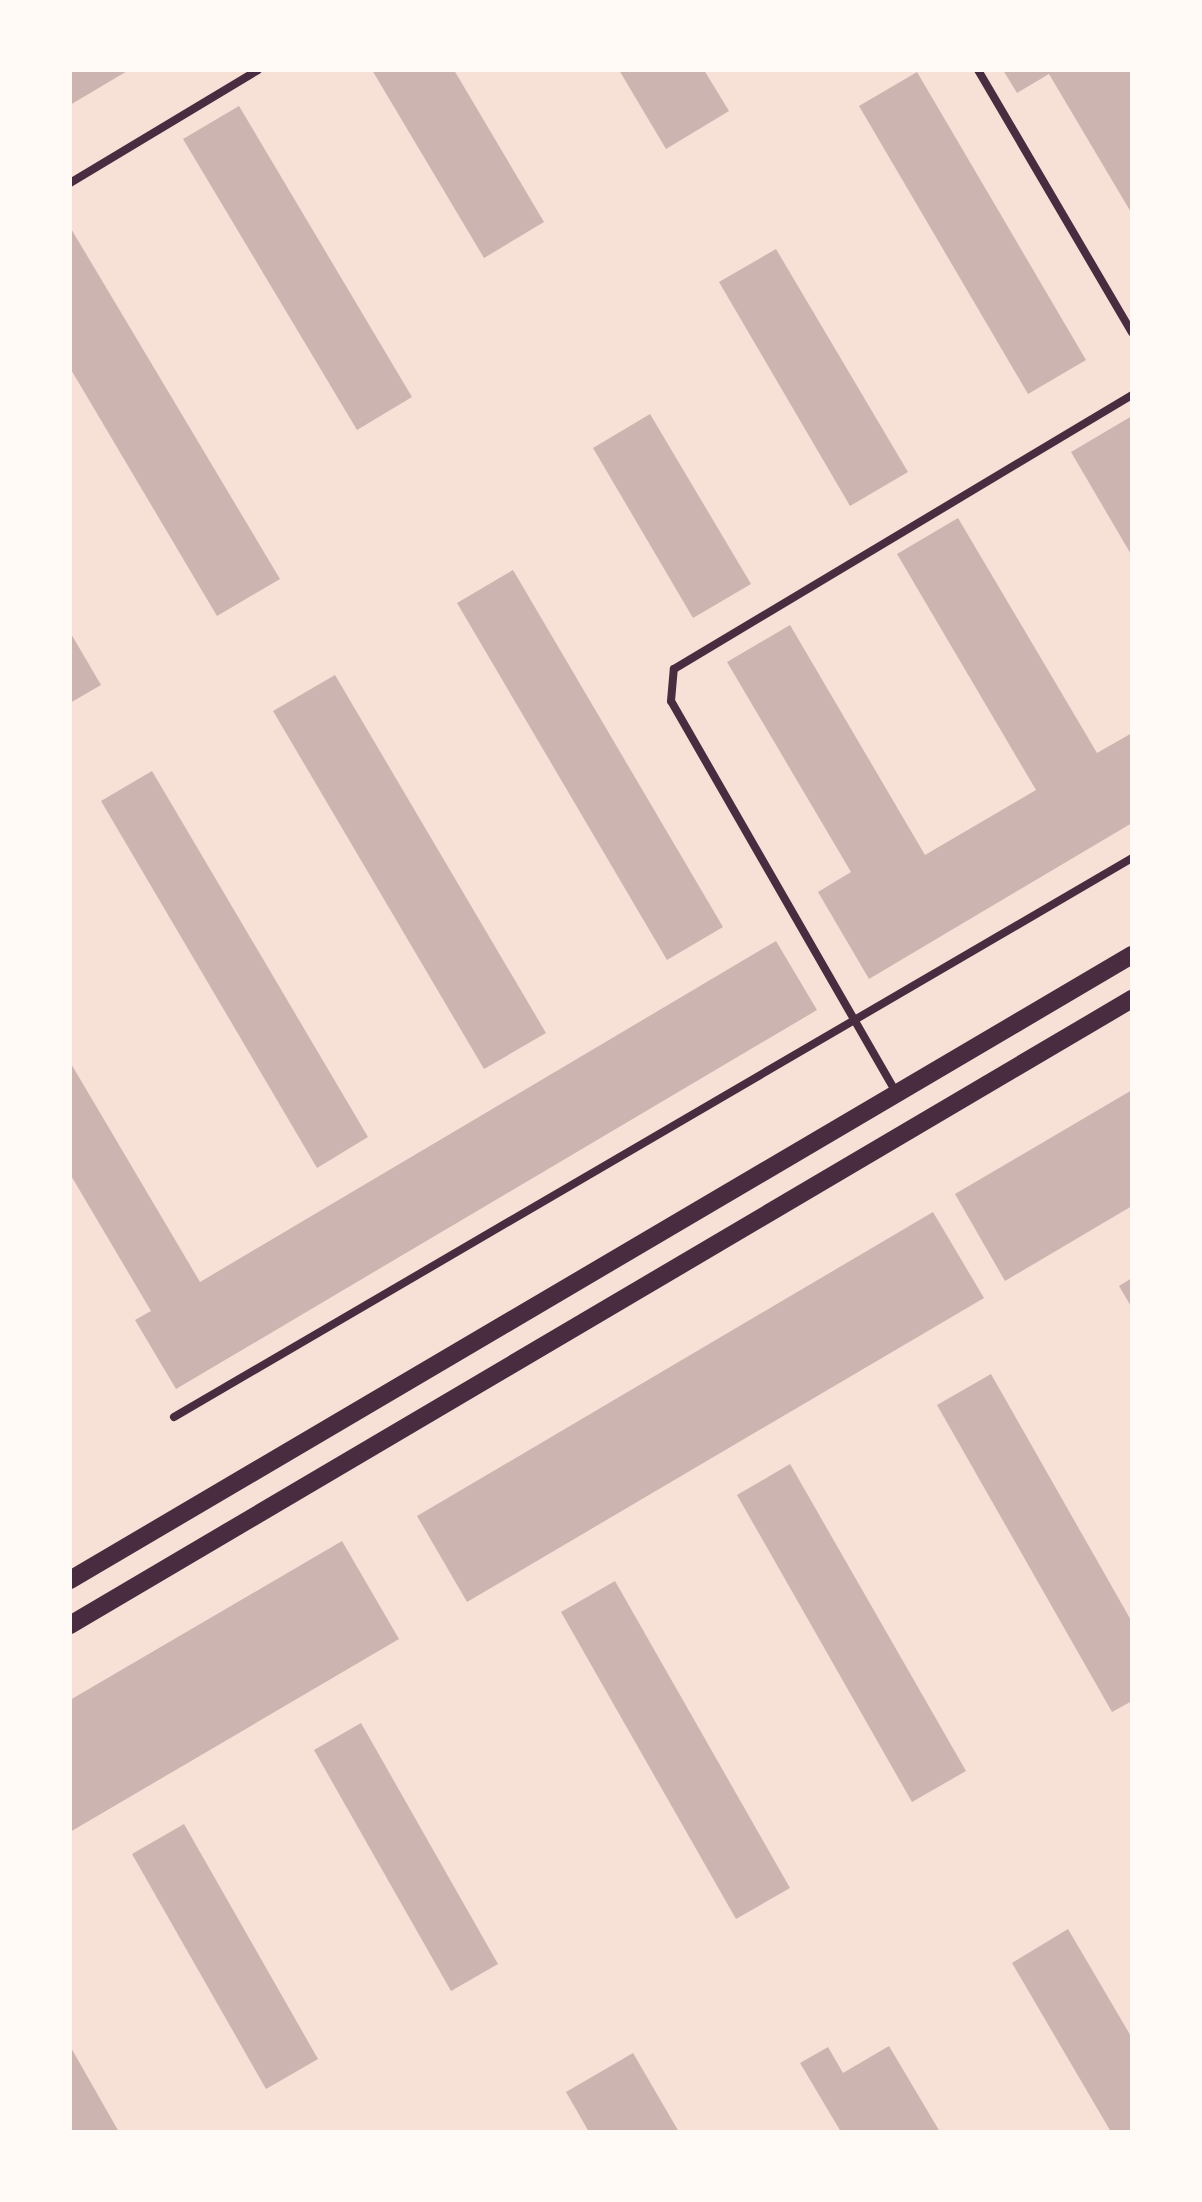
<!DOCTYPE html>
<style>
body{margin:0}
#map{position:relative;width:1202px;height:2202px;overflow:hidden;background:#f7e1d7;font-family:Inter,sans-serif}
div>[style]{position:absolute}
[style*='--x']{left:calc(var(--x)*1px);top:calc(var(--y)*1px);width:calc(var(--w)*1px);rotate:calc(var(--a)*1deg)}
.building>*{inset:0;background:#ccb4b1}
.service>*{height:8px;margin:-4px;padding:0 4px;transform-origin:4px;border-radius:4px;background:#4a2c40}
.tertiary>*{height:18px;margin:-9px;padding:0 9px;transform-origin:9px;border-radius:9px;background:#4a2c40}
span{translate:-50% -50%;white-space:nowrap;text-align:center;line-height:1.15;-webkit-text-stroke:8px #fffaf5;paint-order:stroke}
.frame{position:absolute;inset:0;border:72px solid #fffaf5;pointer-events:none}
</style>
<div id="map">
<div class="building">
<i style="clip-path:polygon(70px 70px,129px 70px,70px 105px)"></i>
<i style="clip-path:polygon(372px 70px,454px 70px,544px 222px,484px 258px)"></i>
<i style="clip-path:polygon(619px 70px,704px 70px,729px 111px,666px 149px)"></i>
<i style="clip-path:polygon(1003px 70px,1132px 70px,1132px 214px,1049px 74px,1017px 93px)"></i>
<i style="clip-path:polygon(917px 72px,1086px 360px,1028px 394px,859px 106px)"></i>
<i style="clip-path:polygon(239px 106px,412px 397px,357px 430px,183px 139px)"></i>
<i style="clip-path:polygon(70px 227px,280px 579px,217px 616px,70px 368px)"></i>
<i style="clip-path:polygon(776px 249px,908px 472px,850px 506px,719px 282px)"></i>
<i style="clip-path:polygon(650px 414px,751px 584px,693px 618px,593px 448px)"></i>
<i style="clip-path:polygon(1132px 416px,1132px 556px,1071px 452px)"></i>
<i style="clip-path:polygon(958px 518px,1097px 753px,1132px 733px,1132px 823px,869px 979px,818px 892px,851px 872px,727px 662px,790px 625px,925px 855px,1036px 790px,897px 554px)"></i>
<i style="clip-path:polygon(513px 570px,723px 927px,667px 960px,457px 603px)"></i>
<i style="clip-path:polygon(70px 632px,101px 685px,70px 703px)"></i>
<i style="clip-path:polygon(335px 675px,546px 1033px,484px 1069px,273px 711px)"></i>
<i style="clip-path:polygon(152px 771px,368px 1137px,317px 1168px,101px 801px)"></i>
<i style="clip-path:polygon(776px 941px,817px 1010px,176px 1389px,135px 1320px,151px 1311px,70px 1174px,70px 1062px,200px 1282px)"></i>
<i style="clip-path:polygon(1132px 1090px,1132px 1206px,1005px 1281px,955px 1194px)"></i>
<i style="clip-path:polygon(933px 1212px,984px 1298px,467px 1602px,417px 1516px)"></i>
<i style="clip-path:polygon(1132px 1278px,1132px 1308px,1119px 1286px)"></i>
<i style="clip-path:polygon(991px 1374px,1132px 1622px,1132px 1701px,1112px 1712px,937px 1405px)"></i>
<i style="clip-path:polygon(790px 1464px,966px 1771px,912px 1802px,737px 1495px)"></i>
<i style="clip-path:polygon(342px 1541px,399px 1639px,70px 1832px,70px 1700px)"></i>
<i style="clip-path:polygon(615px 1581px,790px 1888px,736px 1919px,561px 1612px)"></i>
<i style="clip-path:polygon(361px 1723px,498px 1964px,451px 1991px,314px 1750px)"></i>
<i style="clip-path:polygon(184px 1824px,318px 2059px,266px 2089px,132px 1854px)"></i>
<i style="clip-path:polygon(1068px 1929px,1132px 2038px,1132px 2132px,1111px 2132px,1012px 1963px)"></i>
<i style="clip-path:polygon(70px 2046px,119px 2132px,70px 2132px)"></i>
<i style="clip-path:polygon(889px 2046px,940px 2132px,841px 2132px,800px 2063px,828px 2047px,843px 2073px)"></i>
<i style="clip-path:polygon(633px 2053px,679px 2132px,589px 2132px,566px 2092px)"></i>
</div>
<div class="service">
<i style="--x:978;--y:70;--w:304;--a:59.6"></i>
<i style="--x:70;--y:183;--w:219;--a:-31"></i>
<i style="--x:897;--y:1094;--w:453;--a:-119.9"></i>
<i style="--x:671;--y:701;--w:32;--a:-85"></i>
<i style="--x:674;--y:669;--w:534;--a:-30.89"></i>
<i style="--x:174;--y:1417;--w:1109;--a:-30.26"></i>
</div>
<div class="tertiary">
<i style="--x:70;--y:1580;--w:1232;--a:-30.48"></i>
<i style="--x:70;--y:1625;--w:1233;--a:-30.52"></i>
</div>
<div class="frame"></div>
</div>
